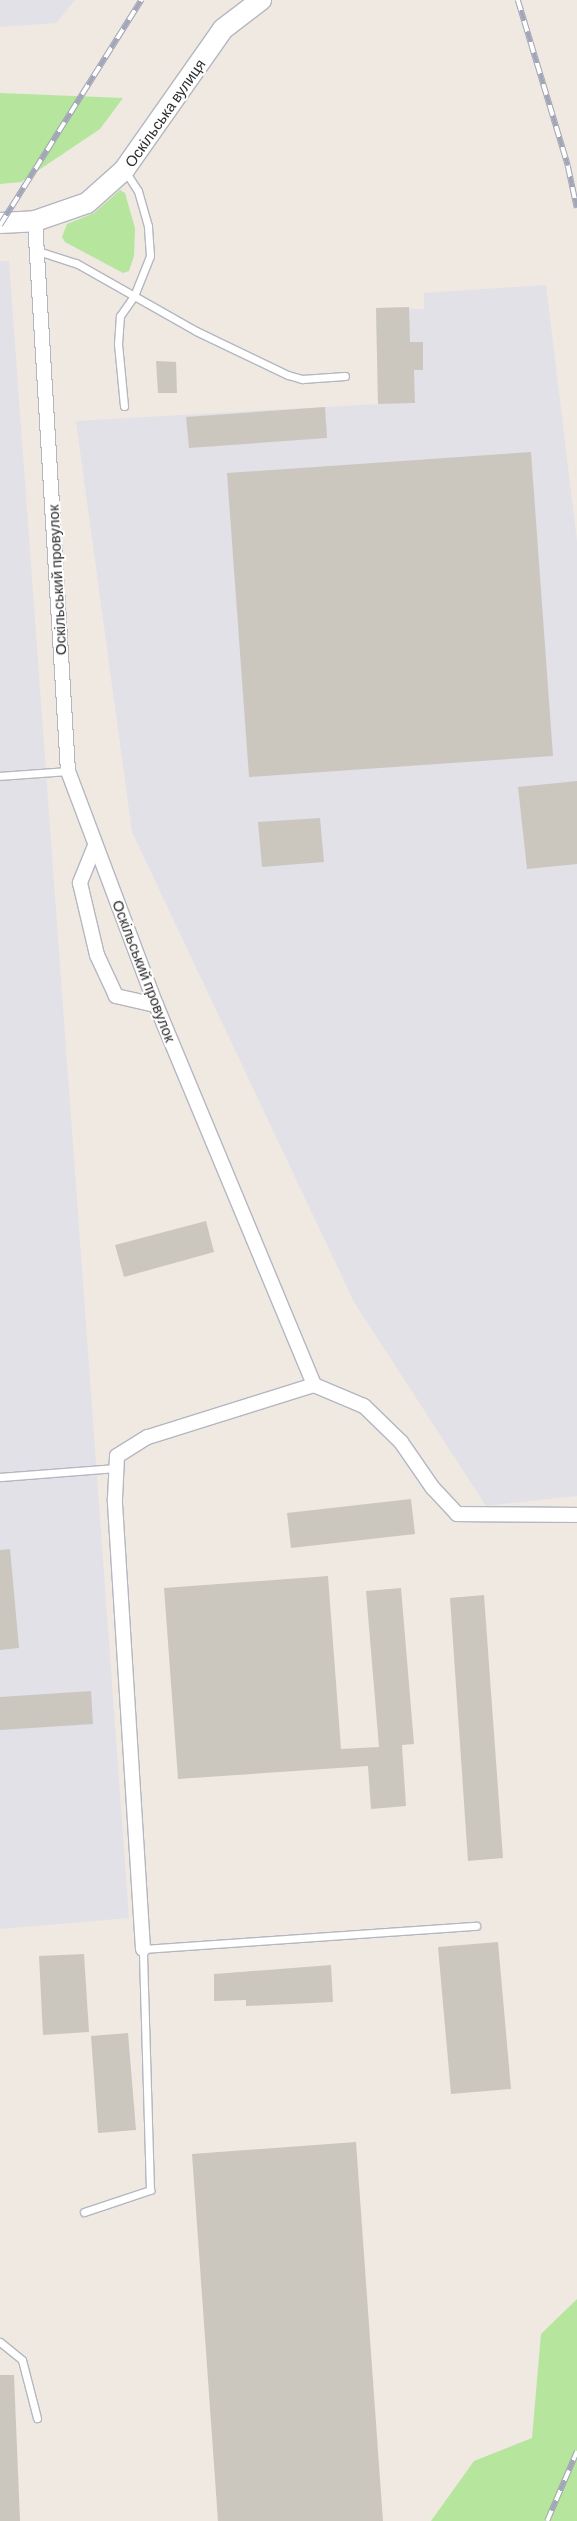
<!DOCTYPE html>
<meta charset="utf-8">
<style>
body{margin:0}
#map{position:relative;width:577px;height:2521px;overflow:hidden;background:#efe9e1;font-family:Barlow,sans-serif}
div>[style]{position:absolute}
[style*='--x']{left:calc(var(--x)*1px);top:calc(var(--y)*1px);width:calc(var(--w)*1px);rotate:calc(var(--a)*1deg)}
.industrial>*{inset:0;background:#e3e1e8}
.green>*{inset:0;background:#b6e59e}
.building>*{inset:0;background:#cbc7bf}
.roads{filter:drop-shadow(1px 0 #b4b7c1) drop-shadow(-1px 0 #b4b7c1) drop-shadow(0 1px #b4b7c1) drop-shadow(0 -1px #b4b7c1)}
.service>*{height:7px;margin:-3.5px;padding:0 3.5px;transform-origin:3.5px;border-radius:3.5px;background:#fff}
.minor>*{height:14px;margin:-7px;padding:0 7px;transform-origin:7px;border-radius:7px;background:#fff}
.secondary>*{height:20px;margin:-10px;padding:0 10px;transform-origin:10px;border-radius:10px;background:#fff}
.rail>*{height:5.5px;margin-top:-2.75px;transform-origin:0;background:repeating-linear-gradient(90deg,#fff 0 11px,#a3a6b8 0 22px);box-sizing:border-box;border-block:1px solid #a3a6b8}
span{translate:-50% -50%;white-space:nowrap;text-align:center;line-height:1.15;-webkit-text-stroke:4px #fff;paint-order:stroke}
.street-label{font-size:15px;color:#2e2e2e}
</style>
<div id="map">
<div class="industrial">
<i style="clip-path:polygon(0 0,75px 0,56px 23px,0 27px)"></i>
<i style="clip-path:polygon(0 261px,9px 261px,129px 1918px,0 1929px)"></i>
<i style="clip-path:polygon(546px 285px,577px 541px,577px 1496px,486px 1506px,354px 1302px,132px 832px,76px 421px,378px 404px,376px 308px,424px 309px,424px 293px)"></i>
</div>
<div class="green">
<i style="clip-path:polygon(0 93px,123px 98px,100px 129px,21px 182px,0 184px)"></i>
<i style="clip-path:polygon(120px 190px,125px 193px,135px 228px,134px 256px,129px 271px,123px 273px,65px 242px,62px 237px,67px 224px,94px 213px)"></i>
<i style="clip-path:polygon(577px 2299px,577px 2521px,431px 2521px,474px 2461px,532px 2438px,541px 2334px)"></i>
</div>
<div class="building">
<i style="clip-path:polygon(409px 307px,410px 342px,423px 342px,423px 370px,414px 370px,415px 403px,378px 404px,376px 308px)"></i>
<i style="clip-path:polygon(156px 361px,176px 362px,177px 393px,158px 393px)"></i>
<i style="clip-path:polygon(325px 407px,327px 438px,189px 448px,186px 417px)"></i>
<i style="clip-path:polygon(531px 452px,553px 756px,249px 777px,227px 473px)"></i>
<i style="clip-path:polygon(577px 781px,577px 864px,527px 869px,518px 787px)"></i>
<i style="clip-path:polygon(320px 818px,324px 862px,262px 867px,258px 822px)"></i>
<i style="clip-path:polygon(206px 1221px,214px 1252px,124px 1277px,115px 1245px)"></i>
<i style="clip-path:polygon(411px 1499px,415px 1534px,291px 1548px,287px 1513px)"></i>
<i style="clip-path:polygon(10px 1549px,19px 1648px,0 1650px,0 1550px)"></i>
<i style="clip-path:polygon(328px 1576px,341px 1749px,379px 1747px,366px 1591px,401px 1588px,414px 1744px,402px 1745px,406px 1806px,371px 1809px,368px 1766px,178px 1779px,164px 1588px)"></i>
<i style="clip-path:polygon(484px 1595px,503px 1858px,468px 1861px,450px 1598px)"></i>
<i style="clip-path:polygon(91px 1691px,93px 1724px,0 1730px,0 1697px)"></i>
<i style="clip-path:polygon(498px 1942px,511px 2089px,451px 2094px,438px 1947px)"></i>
<i style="clip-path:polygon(84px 1954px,89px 2032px,43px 2035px,39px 1956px)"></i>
<i style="clip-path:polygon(331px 1965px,333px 2002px,246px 2006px,246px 2000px,214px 2001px,214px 1974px)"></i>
<i style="clip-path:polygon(128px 2033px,136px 2130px,98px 2133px,91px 2036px)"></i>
<i style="clip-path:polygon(356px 2142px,383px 2521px,218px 2521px,192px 2154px)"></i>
<i style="clip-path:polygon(0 2375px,14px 2375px,20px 2521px,0 2521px)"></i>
</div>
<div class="roads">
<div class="service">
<i style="--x:38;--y:251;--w:40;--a:18"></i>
<i style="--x:76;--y:263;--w:138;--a:29.5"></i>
<i style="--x:196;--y:331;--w:102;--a:25.6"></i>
<i style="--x:288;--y:375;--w:15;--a:16"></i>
<i style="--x:302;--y:379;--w:43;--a:-4"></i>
<i style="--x:124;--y:406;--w:62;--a:-95.5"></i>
<i style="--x:118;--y:344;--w:28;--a:-86"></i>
<i style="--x:120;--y:316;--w:24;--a:-55"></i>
<i style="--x:134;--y:296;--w:43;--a:-68.2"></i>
<i style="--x:150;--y:256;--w:30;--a:-94"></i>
<i style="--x:148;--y:226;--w:36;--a:-106"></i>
<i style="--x:138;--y:191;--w:24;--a:-123"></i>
<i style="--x:0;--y:776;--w:68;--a:-4.2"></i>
<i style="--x:0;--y:1477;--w:116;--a:-4.4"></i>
<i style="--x:84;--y:2212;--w:70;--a:-18.4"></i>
<i style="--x:150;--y:2190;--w:241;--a:-91.7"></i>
<i style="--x:143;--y:1949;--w:334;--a:-4"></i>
<i style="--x:0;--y:2342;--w:28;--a:39"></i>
<i style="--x:22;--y:2360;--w:60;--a:75.5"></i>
</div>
<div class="minor">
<i style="--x:35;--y:221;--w:551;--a:86.57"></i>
<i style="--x:68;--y:771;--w:250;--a:69.4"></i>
<i style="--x:156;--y:1005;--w:412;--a:67.4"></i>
<i style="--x:314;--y:1385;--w:54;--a:22.8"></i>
<i style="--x:364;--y:1406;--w:52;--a:44.2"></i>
<i style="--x:401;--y:1442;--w:55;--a:55.4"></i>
<i style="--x:432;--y:1487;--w:37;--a:47"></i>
<i style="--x:457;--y:1514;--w:120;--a:0.5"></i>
<i style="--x:94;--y:848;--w:38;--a:112"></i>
<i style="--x:80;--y:883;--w:74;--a:76.7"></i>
<i style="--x:97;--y:955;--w:45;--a:65.1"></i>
<i style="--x:116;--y:996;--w:41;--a:12.7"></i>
<i style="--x:143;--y:1949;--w:451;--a:-93.6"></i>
<i style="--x:115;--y:1499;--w:43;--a:-87.3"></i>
<i style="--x:117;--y:1456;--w:36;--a:-32"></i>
<i style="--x:148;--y:1437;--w:174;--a:-17.4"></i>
</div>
<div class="secondary">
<i style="--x:0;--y:223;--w:35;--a:-3"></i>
<i style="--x:35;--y:221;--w:55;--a:-19.1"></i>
<i style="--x:87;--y:203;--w:50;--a:-41.7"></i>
<i style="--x:124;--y:170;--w:172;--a:-54.9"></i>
<i style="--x:223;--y:29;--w:48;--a:-37.3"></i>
</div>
</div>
<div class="rail">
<i style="--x:518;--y:0;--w:173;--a:73.2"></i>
<i style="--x:568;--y:166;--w:43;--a:77.9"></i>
<i style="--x:0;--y:225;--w:266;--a:-57.9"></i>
<i style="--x:547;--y:2521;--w:76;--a:-66.8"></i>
</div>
<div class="street-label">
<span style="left:165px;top:113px;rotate:-55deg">Оскільська вулиця</span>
<span style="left:57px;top:580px;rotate:-93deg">Оскільський провулок</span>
<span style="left:144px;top:971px;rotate:69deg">Оскільський провулок</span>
</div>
</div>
